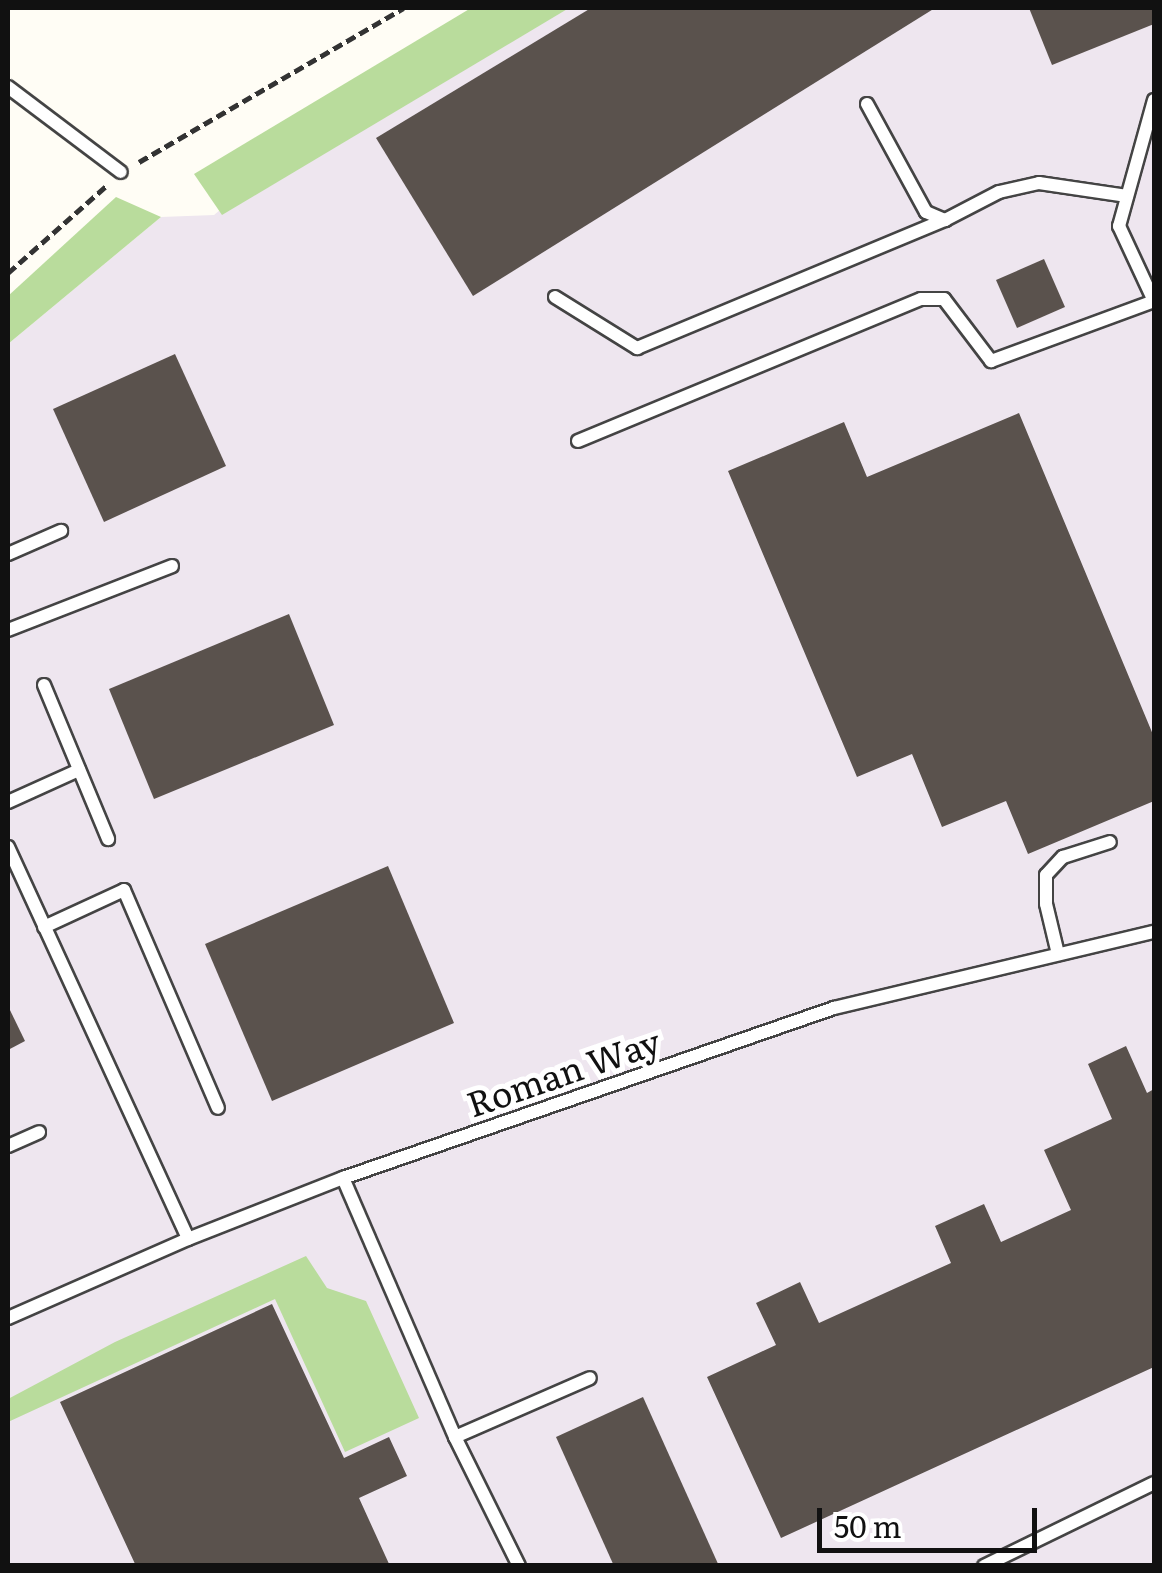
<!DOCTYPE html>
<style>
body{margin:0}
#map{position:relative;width:1162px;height:1573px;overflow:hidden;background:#fffdf5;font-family:Literata,serif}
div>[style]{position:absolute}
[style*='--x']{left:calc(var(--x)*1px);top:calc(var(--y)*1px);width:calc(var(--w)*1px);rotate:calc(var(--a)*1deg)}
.industrial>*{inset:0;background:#eee6ef}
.forest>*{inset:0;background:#b9dc9c}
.building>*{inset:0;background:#5a524d}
.path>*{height:5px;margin-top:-2.5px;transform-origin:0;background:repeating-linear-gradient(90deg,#333 0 10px,transparent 0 15px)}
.roads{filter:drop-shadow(2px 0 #444) drop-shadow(-2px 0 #444) drop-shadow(0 2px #444) drop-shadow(0 -2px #444)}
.lane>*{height:12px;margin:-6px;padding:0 6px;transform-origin:6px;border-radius:6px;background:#fff}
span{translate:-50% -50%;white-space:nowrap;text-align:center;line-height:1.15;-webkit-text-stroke:10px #fff;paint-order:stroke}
.street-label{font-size:35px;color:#111}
.frame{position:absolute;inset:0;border:10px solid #111;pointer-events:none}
.scale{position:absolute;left:817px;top:1508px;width:220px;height:45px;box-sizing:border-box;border:5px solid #111;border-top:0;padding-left:12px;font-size:30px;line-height:35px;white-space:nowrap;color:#111;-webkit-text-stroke:8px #fff;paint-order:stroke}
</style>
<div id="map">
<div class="industrial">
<i style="clip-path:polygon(483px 8px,1154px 8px,1154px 1565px,8px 1566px,8px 344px,161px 217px,214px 215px,327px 121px)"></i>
</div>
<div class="forest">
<i style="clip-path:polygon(471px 8px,569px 8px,222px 215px,194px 174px)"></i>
<i style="clip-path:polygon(116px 197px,161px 217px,8px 344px,8px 296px)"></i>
<i style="clip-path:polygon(306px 1256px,327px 1288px,366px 1301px,419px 1418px,345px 1452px,275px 1299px,8px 1422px,8px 1399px,115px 1342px)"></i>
</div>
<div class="building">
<i style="clip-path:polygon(591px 8px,935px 8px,473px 296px,376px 138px)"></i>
<i style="clip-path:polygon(1029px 8px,1154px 8px,1154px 24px,1052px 65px)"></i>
<i style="clip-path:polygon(1044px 259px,1065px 307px,1017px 328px,996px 280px)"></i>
<i style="clip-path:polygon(175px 354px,226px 466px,104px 522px,53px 409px)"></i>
<i style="clip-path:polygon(1019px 413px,1154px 737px,1154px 801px,1028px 854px,1006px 801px,942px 827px,912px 754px,857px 777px,728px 471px,844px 422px,867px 477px)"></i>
<i style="clip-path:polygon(289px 614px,334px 725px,154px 799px,109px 689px)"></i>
<i style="clip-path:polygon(388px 866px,454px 1023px,272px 1101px,205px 944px)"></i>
<i style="clip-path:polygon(8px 1006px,25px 1041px,8px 1050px)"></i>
<i style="clip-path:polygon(1126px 1046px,1147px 1093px,1154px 1089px,1154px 1367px,781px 1538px,707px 1377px,776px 1345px,756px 1303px,800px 1282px,819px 1323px,951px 1263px,935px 1226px,984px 1204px,1001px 1242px,1071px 1210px,1044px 1150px,1112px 1119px,1088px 1064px)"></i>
<i style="clip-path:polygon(272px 1304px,344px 1458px,389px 1437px,407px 1476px,359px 1498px,390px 1566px,136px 1566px,60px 1402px)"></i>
<i style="clip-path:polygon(643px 1397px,719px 1566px,614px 1566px,556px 1437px)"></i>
</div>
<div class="path">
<i style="--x:139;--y:162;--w:306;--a:-30.2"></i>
<i style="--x:8;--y:273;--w:131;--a:-41.6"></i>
</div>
<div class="roads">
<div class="lane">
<i style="--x:8;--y:87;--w:141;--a:37"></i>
<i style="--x:1154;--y:100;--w:131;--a:105.5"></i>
<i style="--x:1119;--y:226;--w:83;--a:65"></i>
<i style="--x:867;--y:104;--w:123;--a:61.4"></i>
<i style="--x:926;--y:212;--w:21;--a:23"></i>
<i style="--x:945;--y:220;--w:61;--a:-27.4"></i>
<i style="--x:999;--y:192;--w:41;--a:-12.7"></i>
<i style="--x:1039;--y:183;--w:89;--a:8.4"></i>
<i style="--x:555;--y:297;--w:97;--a:31.9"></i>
<i style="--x:637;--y:348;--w:334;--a:-22.6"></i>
<i style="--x:578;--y:441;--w:371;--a:-22.5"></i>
<i style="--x:921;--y:299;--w:23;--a:0"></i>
<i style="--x:944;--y:299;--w:78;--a:52.8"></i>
<i style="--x:991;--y:361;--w:174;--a:-20.2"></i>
<i style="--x:8;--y:554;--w:58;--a:-23.5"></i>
<i style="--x:8;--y:630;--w:176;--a:-21.3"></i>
<i style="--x:44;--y:685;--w:167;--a:67.4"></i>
<i style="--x:8;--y:802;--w:78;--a:-24.3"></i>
<i style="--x:8;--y:847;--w:431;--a:65.3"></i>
<i style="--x:44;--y:927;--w:88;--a:-24.8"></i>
<i style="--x:124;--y:890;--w:237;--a:66.7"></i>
<i style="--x:1058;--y:954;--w:51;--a:-103.5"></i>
<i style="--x:1046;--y:904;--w:29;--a:-90"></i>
<i style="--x:1046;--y:875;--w:25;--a:-47"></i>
<i style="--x:1063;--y:857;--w:49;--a:-17.7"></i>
<i style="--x:8;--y:1146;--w:34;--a:-24"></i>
<i style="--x:343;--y:1178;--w:282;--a:66.6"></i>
<i style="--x:455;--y:1437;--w:144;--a:63.6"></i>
<i style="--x:8;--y:1318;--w:197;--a:-23.7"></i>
<i style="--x:188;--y:1239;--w:167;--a:-21.5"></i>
<i style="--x:343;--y:1178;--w:520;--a:-19.1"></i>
<i style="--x:834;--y:1008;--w:329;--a:-13.4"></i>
<i style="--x:455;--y:1437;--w:147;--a:-23.6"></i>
<i style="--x:984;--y:1566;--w:189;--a:-26"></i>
</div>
</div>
<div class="street-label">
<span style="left:563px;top:1071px;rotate:-19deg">Roman Way</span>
</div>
<div class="frame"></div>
<div class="scale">50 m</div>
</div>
